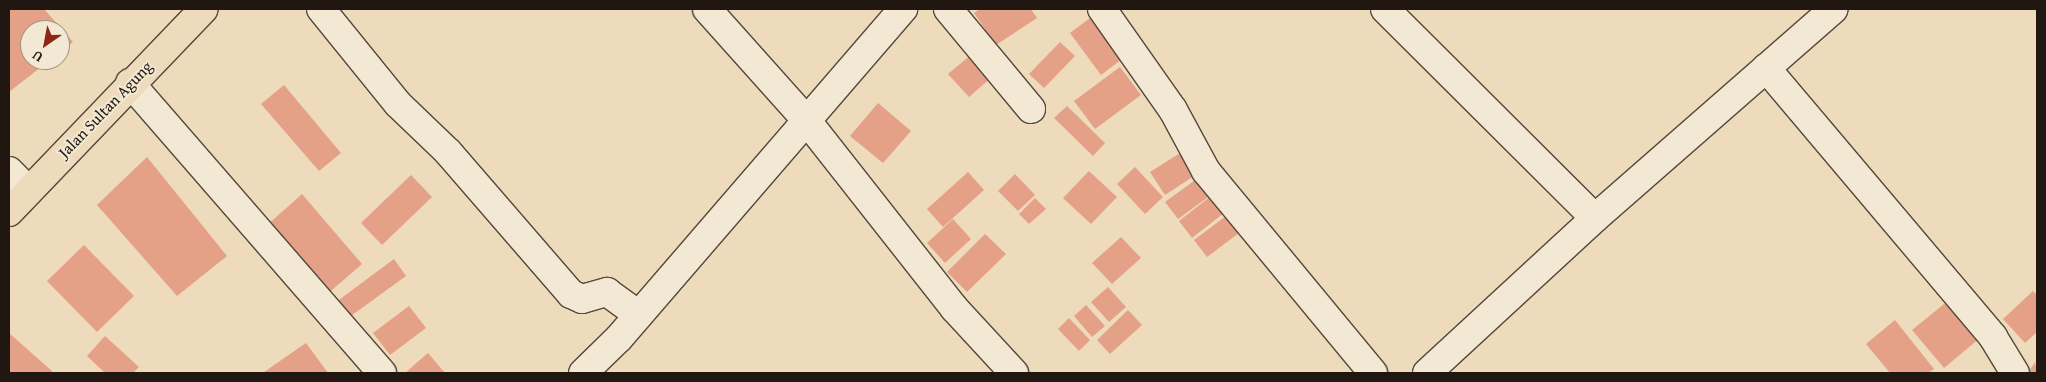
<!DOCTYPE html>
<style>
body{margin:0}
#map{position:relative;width:2046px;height:382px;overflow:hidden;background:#eddbbb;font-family:"Gentium Book Plus",serif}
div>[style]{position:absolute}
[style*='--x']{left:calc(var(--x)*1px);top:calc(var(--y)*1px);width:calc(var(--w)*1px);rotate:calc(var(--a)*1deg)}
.building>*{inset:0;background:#e4a188}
.roads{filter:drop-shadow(1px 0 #54483c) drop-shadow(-1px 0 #54483c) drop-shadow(0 1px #54483c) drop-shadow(0 -1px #54483c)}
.street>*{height:28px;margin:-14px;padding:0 14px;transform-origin:14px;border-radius:14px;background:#f3e8d3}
.highway>*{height:28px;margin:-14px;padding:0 14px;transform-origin:14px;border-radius:14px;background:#eddbbb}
span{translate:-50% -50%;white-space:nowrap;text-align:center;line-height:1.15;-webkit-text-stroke:4px #f3e8d3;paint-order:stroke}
.street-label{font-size:16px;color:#211711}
.frame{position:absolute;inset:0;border:10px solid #211711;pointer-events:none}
.north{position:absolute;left:20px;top:20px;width:50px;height:50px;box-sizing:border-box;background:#f3e8d3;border:1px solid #9f9485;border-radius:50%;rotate:213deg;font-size:14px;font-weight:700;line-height:20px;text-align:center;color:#211711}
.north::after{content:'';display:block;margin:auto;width:18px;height:22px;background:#8f2418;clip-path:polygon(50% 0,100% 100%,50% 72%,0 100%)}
</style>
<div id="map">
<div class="building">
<i style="clip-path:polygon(9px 9px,44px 9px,73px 42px,60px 52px,60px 30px,30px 30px,30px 60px,50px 60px,9px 92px)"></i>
<i style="clip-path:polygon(980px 9px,1031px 9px,1037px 18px,996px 45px,974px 13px)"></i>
<i style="clip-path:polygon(1094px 15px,1126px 56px,1101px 75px,1070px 33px)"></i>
<i style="clip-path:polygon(1060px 42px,1075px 56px,1044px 88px,1029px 74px)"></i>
<i style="clip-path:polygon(972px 54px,992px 77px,969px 97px,948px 74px)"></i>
<i style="clip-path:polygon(1120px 67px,1141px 95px,1095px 129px,1074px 101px)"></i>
<i style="clip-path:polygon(284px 85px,341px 153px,319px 171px,261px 104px)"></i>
<i style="clip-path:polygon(878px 103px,911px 131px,883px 163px,850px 136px)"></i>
<i style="clip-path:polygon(1067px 106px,1105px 143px,1093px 156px,1054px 118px)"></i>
<i style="clip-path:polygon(1185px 150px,1200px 172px,1165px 195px,1150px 172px)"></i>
<i style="clip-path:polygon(147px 157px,227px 256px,177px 296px,97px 205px)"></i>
<i style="clip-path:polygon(1135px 167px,1163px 197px,1145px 214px,1117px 184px)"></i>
<i style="clip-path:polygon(1089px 171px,1117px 197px,1091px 224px,1063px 198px)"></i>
<i style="clip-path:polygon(968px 172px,984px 190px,943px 227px,927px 209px)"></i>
<i style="clip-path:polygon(1015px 174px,1035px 195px,1018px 211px,998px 191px)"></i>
<i style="clip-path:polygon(411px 175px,432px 197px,382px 245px,361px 223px)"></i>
<i style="clip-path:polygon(1198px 178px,1211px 195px,1178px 219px,1165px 202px)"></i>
<i style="clip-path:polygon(302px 194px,362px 264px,325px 296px,265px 227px)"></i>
<i style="clip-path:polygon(1211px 196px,1224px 213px,1192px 238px,1179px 221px)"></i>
<i style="clip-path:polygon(1035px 198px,1046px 209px,1029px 224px,1019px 214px)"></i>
<i style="clip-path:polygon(1226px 216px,1239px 233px,1207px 257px,1194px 240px)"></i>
<i style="clip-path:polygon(953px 219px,971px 239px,945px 263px,927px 243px)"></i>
<i style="clip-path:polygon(985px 234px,1006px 254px,967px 292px,947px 272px)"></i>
<i style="clip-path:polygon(1121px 237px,1141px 258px,1112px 284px,1092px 263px)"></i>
<i style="clip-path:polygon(84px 245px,134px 296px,97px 332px,47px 281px)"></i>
<i style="clip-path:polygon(394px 259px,406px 276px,344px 321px,332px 305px)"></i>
<i style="clip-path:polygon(1108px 287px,1126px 307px,1109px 322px,1091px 302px)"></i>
<i style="clip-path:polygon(2033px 291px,2037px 295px,2037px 332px,2025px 343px,2003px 319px)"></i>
<i style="clip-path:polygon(1949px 300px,1980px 338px,1944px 368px,1912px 330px)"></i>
<i style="clip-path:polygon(1086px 305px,1105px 326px,1092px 337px,1074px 316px)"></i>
<i style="clip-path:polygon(409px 306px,426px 328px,390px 355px,373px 333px)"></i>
<i style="clip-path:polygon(1128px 310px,1142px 325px,1110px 354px,1097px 340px)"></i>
<i style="clip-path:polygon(1069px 318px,1090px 340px,1079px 351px,1058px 329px)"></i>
<i style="clip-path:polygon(1895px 320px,1934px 369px,1928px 373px,1890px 373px,1866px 344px)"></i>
<i style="clip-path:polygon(9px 333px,52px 371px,50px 373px,9px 373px)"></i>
<i style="clip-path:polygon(105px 336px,139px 367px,133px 373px,105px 373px,87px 356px)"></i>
<i style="clip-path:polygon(306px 343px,328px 373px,265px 373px,264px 372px)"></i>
<i style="clip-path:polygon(428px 353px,445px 373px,405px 373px)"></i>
<i style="clip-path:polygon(2035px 362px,2037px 373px,2028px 373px)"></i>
</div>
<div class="roads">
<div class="street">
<i style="--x:321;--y:9;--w:122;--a:51"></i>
<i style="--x:398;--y:104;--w:69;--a:43.8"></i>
<i style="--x:448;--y:152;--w:188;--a:49.1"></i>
<i style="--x:571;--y:294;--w:12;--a:24"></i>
<i style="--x:582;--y:299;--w:26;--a:-16"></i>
<i style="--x:607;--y:292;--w:39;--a:36"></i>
<i style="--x:707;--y:9;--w:150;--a:48.2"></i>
<i style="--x:807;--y:121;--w:239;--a:51.8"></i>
<i style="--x:955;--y:309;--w:87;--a:47.3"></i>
<i style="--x:948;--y:9;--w:130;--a:50.3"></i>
<i style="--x:1102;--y:9;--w:123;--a:54.9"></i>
<i style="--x:1173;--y:110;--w:69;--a:61.6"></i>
<i style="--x:1206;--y:171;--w:262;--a:50.4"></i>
<i style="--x:1385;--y:9;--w:296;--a:44.9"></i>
<i style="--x:1766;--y:68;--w:352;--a:49.8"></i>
<i style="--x:1993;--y:337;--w:42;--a:58.6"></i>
<i style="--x:130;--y:83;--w:384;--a:49"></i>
<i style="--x:9;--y:171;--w:27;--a:45"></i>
<i style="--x:583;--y:373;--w:50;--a:-44.2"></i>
<i style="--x:619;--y:338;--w:435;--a:-49.2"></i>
<i style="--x:1427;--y:373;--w:229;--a:-42.7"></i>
<i style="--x:1595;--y:218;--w:317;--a:-41.2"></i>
</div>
<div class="highway">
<i style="--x:9;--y:212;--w:281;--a:-46.2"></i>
</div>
</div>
<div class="street-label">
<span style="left:105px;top:109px;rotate:-46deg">Jalan Sultan Agung</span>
</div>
<div class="frame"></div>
<div class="north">U</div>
</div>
